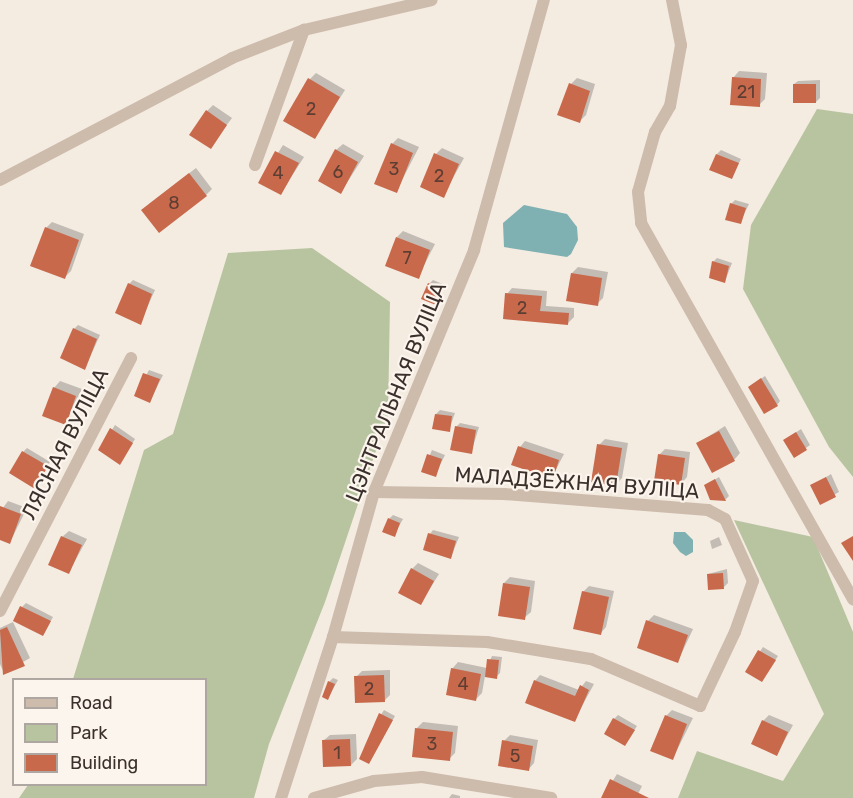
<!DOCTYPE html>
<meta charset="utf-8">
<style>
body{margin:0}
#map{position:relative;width:853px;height:798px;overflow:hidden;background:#f4ebe1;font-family:Rubik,sans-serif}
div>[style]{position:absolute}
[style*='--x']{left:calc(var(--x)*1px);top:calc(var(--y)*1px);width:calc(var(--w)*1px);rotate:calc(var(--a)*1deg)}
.green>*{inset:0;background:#b8c4a0}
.water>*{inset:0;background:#7fb0b2}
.shadow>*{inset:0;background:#0003}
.building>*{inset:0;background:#c8694b}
.street>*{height:12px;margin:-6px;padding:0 6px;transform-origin:6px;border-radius:6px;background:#cdbbac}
span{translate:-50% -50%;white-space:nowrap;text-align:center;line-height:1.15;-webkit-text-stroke:4.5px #fbf5ee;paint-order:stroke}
.number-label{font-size:18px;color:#5e3e33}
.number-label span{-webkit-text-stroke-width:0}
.street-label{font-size:21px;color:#3b302b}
.legend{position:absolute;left:12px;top:678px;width:195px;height:108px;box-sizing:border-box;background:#fbf5ee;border:2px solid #aea6a0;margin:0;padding:8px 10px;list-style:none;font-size:18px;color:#3b302b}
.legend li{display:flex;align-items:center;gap:12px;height:30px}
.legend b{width:30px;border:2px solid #aea6a0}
</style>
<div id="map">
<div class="green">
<i style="clip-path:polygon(817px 109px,853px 114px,853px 477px,829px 447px,743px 289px,751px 225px)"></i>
<i style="clip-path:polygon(312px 248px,390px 302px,388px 415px,325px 602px,269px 744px,254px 798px,19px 798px,28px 785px,206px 784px,206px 680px,73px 679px,144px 450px,173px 434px,228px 253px)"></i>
<i style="clip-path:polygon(734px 520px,813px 537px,853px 632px,853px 798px,678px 798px,697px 751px,783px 781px,824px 714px)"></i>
</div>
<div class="water">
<i style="clip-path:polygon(524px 205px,567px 214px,577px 227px,578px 240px,571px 254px,567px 257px,504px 247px,503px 223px)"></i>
<i style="clip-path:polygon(674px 532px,685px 532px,693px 540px,693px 552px,686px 556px,680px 552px,673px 543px)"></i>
</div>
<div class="shadow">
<i style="clip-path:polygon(739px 71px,767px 73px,765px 99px,759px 105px,733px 78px)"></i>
<i style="clip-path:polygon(316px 73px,345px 90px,314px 138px,310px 79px)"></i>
<i style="clip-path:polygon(577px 78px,595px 84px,586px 115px,580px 121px,571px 84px)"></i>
<i style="clip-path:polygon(820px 80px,820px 98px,816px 102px,794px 84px,798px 81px)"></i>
<i style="clip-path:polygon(213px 105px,232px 118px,210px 147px,207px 111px)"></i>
<i style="clip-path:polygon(398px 138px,419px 147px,396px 192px,392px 144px)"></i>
<i style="clip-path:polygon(343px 144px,364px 156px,341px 192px,336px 150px)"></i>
<i style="clip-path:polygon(283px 145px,304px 157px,281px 193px,260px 182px)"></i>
<i style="clip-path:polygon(442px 148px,464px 158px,443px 196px,436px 154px)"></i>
<i style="clip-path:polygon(721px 150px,741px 159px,732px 177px,717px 154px)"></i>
<i style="clip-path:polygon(196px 168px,212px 189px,206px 195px,149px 204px)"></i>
<i style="clip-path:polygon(735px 200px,749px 204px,740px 223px,731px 204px)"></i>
<i style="clip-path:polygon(52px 222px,84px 234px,71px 271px,65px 277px,46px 228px)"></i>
<i style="clip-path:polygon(403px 231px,435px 244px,418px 277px,397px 237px)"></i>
<i style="clip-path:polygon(717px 258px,732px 263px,725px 281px,713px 262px)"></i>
<i style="clip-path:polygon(578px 267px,608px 272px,603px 298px,597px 304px,572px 273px)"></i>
<i style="clip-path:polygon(133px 280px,155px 290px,140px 323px,129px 284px)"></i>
<i style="clip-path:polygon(433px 280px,445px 285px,435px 303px,429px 284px)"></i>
<i style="clip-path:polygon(512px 288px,547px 291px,546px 306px,574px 308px,574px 317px,568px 323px,504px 317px,507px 294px)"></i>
<i style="clip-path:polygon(78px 325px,100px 335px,85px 368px,74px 329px)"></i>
<i style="clip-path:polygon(149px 370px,163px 375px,150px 401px,135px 396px)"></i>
<i style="clip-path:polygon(765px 376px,780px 401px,777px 405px,749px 387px)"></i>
<i style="clip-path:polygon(60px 381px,82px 389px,65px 423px,54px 388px)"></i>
<i style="clip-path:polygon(440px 410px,455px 413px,449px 430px,436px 414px)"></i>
<i style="clip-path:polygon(460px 423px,479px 427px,471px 453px,456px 427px)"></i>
<i style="clip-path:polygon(115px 425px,135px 439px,120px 463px,100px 449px)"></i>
<i style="clip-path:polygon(725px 426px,740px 453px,734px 460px,698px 443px)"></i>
<i style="clip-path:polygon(801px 429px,810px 445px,806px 448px,785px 440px)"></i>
<i style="clip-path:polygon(605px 439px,628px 443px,622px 478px,616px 484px,599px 445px)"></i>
<i style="clip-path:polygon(525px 441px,564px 454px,552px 477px,520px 447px)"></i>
<i style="clip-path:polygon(27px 448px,50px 462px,35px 487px,23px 452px)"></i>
<i style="clip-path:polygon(665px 449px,690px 452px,687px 477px,681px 484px,659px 455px)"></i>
<i style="clip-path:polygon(432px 450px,445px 455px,435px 475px,423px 471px)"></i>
<i style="clip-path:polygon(831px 474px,839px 492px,820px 503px,812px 486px)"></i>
<i style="clip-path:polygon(719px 477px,729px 496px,725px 500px,711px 499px,706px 485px)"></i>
<i style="clip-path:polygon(8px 501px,27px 508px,10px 542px,0 539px,0 512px)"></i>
<i style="clip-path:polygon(393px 515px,403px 519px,394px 535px,389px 519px)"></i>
<i style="clip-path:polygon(433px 530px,459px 537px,451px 557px,430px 534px)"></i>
<i style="clip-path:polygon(69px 531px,87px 539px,69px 572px,62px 537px)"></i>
<i style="clip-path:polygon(719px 537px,722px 545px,712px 549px,710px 541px)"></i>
<i style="clip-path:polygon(418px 563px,439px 574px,421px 603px,412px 569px)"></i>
<i style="clip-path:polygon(727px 569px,728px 583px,724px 587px,708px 574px)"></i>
<i style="clip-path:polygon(510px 577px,535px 581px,531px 612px,524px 618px,504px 583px)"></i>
<i style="clip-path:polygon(589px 586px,614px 591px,606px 627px,600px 634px,583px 592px)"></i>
<i style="clip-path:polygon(26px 603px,53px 617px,43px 634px,22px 607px)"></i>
<i style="clip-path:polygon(654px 615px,693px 629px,678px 661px,648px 621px)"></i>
<i style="clip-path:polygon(13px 622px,30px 658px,4px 673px,0 664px,0 628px)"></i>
<i style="clip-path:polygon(763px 647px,778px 656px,762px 680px,747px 671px)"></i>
<i style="clip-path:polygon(492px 656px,502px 657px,500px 673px,496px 677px,485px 676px,482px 693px,475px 700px,452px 669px,458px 662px,487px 668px)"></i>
<i style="clip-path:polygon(390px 670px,390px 695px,384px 701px,356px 677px,362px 671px)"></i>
<i style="clip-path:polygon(540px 675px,579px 690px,586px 681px,594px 684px,574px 721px,535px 681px)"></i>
<i style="clip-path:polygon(333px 678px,338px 680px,328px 698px,329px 682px)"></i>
<i style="clip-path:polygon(384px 710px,395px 716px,369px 762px,375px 731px,372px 729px)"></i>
<i style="clip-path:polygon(672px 710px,693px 718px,673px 758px,666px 716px)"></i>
<i style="clip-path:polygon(618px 715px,637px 726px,625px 744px,614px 719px)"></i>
<i style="clip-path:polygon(769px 715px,793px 725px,777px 754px,763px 721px)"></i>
<i style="clip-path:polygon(423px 722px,458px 726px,455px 753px,449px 759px,417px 728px)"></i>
<i style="clip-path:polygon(356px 734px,357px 759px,351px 765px,323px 741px,330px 735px)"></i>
<i style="clip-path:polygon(510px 735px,538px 740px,534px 763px,528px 770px,504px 741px)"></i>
<i style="clip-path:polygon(617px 774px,642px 786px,636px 798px,602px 798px)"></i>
<i style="clip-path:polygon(452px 794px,460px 796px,460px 798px,449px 798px)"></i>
</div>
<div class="building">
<i style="clip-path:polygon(732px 77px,761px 79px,760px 107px,730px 105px)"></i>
<i style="clip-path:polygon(308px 78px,340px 97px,315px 139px,283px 121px)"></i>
<i style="clip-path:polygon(569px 83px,590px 91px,580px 123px,557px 115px)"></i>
<i style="clip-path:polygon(793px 84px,816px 84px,816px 103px,793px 103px)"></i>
<i style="clip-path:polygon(206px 110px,227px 125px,211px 149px,189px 135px)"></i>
<i style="clip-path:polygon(391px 143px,413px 153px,397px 193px,374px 184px)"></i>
<i style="clip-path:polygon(335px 149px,358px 162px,341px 194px,318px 181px)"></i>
<i style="clip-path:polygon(275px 151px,299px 163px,281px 195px,258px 183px)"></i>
<i style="clip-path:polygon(434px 153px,459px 164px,444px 198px,420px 187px)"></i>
<i style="clip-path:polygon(716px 154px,739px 163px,732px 179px,709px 170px)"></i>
<i style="clip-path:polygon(189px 173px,207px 196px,159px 233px,141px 210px)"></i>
<i style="clip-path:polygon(730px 203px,746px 208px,741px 224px,725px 220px)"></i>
<i style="clip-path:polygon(45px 227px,79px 240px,65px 279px,30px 266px)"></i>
<i style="clip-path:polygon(396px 237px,430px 250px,419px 279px,385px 266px)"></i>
<i style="clip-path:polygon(712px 261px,729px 266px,725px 283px,709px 278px)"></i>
<i style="clip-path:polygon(571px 273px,602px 278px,598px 306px,566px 301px)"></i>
<i style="clip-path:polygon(128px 283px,152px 294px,141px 325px,115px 313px)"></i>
<i style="clip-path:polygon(428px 283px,442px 289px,436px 305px,421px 299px)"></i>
<i style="clip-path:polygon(505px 293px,542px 296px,540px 311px,569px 313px,568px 325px,503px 319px)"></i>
<i style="clip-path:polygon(73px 328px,97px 339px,85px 370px,60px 358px)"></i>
<i style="clip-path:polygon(143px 373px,160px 379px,150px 403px,134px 396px)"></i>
<i style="clip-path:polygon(761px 378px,778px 406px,764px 414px,748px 387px)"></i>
<i style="clip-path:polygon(53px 387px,76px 396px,66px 425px,42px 416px)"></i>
<i style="clip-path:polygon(435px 414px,452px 416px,450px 432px,432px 429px)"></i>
<i style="clip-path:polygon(455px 426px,476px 430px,472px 454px,450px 450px)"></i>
<i style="clip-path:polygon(110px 428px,133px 443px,120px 465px,98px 450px)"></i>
<i style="clip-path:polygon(719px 431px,735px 461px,712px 473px,696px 443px)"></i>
<i style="clip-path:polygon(796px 432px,807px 450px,794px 458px,783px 440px)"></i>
<i style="clip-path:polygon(597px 444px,622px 448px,616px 486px,591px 482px)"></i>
<i style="clip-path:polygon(518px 446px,559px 460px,553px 479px,511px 465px)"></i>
<i style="clip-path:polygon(22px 451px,48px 466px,35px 489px,9px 473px)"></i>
<i style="clip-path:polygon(427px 454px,442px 459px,436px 477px,421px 472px)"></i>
<i style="clip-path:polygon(658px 454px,685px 458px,681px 485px,654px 481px)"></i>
<i style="clip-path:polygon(826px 477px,836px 497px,820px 505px,810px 485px)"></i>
<i style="clip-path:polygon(715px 479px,726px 501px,710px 500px,704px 485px)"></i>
<i style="clip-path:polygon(0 506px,21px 514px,10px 544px,0 540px)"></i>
<i style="clip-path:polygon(388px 518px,400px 523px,395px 537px,382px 532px)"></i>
<i style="clip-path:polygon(428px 533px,456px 541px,451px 559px,423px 550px)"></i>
<i style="clip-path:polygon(61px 536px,82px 545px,69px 574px,48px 565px)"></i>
<i style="clip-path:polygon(853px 536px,853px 561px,841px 543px)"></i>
<i style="clip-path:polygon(411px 568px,434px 581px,421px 605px,398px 593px)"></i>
<i style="clip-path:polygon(723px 573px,724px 589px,708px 590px,707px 574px)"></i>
<i style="clip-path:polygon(503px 583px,530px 587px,525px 620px,498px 616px)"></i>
<i style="clip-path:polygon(582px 591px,609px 597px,601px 635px,573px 629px)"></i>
<i style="clip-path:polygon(20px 606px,51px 621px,43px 636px,13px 621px)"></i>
<i style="clip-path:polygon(646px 620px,688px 635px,678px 663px,637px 648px)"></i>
<i style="clip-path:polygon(7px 627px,25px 666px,3px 675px,0 630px)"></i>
<i style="clip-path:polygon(758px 650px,776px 660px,762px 682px,745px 672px)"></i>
<i style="clip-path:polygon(487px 659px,499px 660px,497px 679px,485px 677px)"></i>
<i style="clip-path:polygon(451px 668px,481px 674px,476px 701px,446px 695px)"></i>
<i style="clip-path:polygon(384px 675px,385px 702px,355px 703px,354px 676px)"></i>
<i style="clip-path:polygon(534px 680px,575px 696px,580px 685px,589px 690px,575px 722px,525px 703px)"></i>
<i style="clip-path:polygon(328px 681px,335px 684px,328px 700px,322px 697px)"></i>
<i style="clip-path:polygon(379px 713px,393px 720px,369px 764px,359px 759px)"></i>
<i style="clip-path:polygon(665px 715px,687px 724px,673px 760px,650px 751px)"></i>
<i style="clip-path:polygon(613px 718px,635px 730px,625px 746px,604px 734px)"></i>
<i style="clip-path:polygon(762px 720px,788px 732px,777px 756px,751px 744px)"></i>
<i style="clip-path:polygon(415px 728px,453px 732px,450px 761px,412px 757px)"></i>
<i style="clip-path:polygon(350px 739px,351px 766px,323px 767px,322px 740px)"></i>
<i style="clip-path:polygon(502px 740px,533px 746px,529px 771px,498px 766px)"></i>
<i style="clip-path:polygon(610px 779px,649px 798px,601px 798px)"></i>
</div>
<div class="street">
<i style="--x:672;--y:0;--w:46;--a:78.7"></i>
<i style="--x:681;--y:45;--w:62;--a:100.2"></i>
<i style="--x:670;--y:106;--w:30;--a:120"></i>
<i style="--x:655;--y:132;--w:62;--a:105.8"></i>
<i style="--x:638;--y:192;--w:31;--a:84"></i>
<i style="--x:641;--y:223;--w:432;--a:60.6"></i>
<i style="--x:255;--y:165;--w:144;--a:-70.1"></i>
<i style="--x:0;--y:180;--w:262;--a:-27.7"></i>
<i style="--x:232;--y:58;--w:77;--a:-21.3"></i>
<i style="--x:304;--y:30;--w:131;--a:-13.2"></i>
<i style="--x:0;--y:611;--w:285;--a:-62.6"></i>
<i style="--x:333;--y:637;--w:154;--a:1.9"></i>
<i style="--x:487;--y:642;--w:105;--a:9.3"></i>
<i style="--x:591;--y:659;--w:119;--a:23.3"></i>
<i style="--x:700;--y:706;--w:82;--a:-64.7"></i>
<i style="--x:735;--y:632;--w:54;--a:-70.6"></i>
<i style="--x:753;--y:581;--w:68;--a:-114.3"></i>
<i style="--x:725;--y:519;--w:19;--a:-152"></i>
<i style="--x:708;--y:510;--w:205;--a:-175.5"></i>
<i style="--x:504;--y:494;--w:130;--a:-179.1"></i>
<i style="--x:281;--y:798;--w:169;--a:-72.1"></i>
<i style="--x:333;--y:637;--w:151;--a:-74.2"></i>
<i style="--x:374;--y:492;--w:262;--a:-67.5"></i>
<i style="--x:474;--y:250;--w:260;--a:-74.4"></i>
<i style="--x:314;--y:798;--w:62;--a:-15.8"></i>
<i style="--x:374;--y:781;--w:48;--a:-4.8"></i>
<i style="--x:422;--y:777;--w:131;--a:9.2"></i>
</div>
<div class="number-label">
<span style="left:746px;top:92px">21</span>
<span style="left:311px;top:109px">2</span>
<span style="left:394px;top:169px">3</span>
<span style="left:338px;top:172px">6</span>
<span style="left:278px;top:173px">4</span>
<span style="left:439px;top:176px">2</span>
<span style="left:174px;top:203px">8</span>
<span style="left:407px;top:258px">7</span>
<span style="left:522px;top:308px">2</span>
<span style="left:463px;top:684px">4</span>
<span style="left:369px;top:689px">2</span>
<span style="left:432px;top:744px">3</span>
<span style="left:337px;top:753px">1</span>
<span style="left:515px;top:756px">5</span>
</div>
<div class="street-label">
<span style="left:396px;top:392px;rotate:-68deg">ЦЭНТРАЛЬНАЯ ВУЛІЦА</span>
<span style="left:65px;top:444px;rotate:-63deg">ЛЯСНАЯ ВУЛІЦА</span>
<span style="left:577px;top:483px;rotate:4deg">МАЛАДЗЁЖНАЯ ВУЛІЦА</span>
</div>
<ul class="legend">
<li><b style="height:8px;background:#cdbbac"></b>Road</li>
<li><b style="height:16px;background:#b8c4a0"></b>Park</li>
<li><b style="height:16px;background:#c8694b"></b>Building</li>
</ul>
</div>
